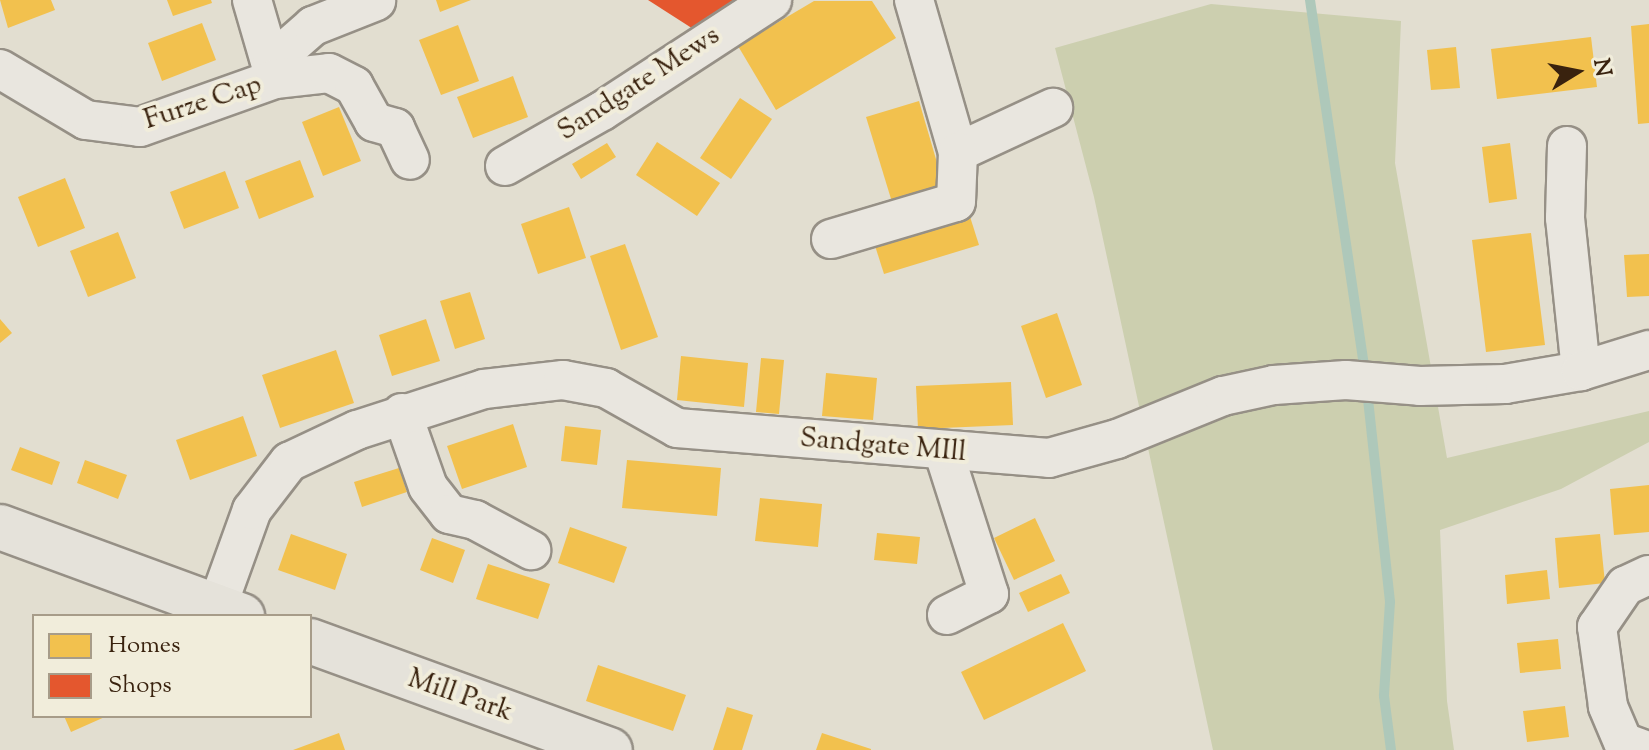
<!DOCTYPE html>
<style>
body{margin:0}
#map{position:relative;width:1649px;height:750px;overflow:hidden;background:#e2ded0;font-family:"Sorts Mill Goudy",serif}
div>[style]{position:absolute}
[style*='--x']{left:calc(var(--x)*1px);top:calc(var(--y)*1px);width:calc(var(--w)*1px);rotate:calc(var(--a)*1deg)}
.green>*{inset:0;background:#cccfaf}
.homes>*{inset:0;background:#f2c14e}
.shops>*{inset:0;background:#e4572e}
.stream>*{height:10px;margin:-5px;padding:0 5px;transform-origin:5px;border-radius:5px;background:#aec8ba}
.roads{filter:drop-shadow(2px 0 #969086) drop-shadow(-2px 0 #969086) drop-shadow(0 2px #969086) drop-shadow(0 -2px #969086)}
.minor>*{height:38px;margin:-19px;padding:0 19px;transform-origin:19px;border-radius:19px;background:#e9e6df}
.major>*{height:44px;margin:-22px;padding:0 22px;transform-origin:22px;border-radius:22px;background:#e5e2da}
span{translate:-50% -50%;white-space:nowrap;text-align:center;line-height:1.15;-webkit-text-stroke:8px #f1eddb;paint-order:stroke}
.street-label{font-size:28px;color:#39220e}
.legend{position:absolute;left:32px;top:614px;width:280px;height:104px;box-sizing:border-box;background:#f1eddb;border:2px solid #a79c89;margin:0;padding:10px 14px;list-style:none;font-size:24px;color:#39220e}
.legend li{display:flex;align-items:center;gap:16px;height:40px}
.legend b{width:40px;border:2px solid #a79c89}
.north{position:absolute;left:1537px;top:32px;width:80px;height:80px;-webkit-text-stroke:6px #f1eddb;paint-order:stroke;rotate:80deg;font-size:22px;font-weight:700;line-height:32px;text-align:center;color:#39220e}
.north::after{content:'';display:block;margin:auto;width:28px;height:36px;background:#39220e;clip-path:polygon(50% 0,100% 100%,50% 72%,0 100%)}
</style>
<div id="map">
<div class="green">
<i style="clip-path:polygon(1211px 4px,1401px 21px,1395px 163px,1447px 458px,1649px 411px,1649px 442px,1561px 489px,1440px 530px,1447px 701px,1454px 750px,1213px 750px,1094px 197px,1055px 48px)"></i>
</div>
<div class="homes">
<i style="clip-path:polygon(0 0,51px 0,55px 10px,8px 28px)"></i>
<i style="clip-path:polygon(167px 0,211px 0,212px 3px,173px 16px)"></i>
<i style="clip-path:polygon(436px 0,471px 0,440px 12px)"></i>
<i style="clip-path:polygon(814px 1px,872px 1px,896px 38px,776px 110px,738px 46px)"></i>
<i style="clip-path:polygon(202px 23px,216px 60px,162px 81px,148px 43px)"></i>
<i style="clip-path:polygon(1649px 24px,1649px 123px,1638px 124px,1631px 26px)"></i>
<i style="clip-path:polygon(458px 25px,479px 81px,441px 95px,419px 40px)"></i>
<i style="clip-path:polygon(1591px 37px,1597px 87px,1497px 99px,1491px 49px)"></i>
<i style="clip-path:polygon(1456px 47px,1460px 88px,1431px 90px,1427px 50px)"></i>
<i style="clip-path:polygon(513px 76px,528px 117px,473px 138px,457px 97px)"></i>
<i style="clip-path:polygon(740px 98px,772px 119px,731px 179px,700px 158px)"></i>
<i style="clip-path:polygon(919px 101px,947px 197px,895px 212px,866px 117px)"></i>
<i style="clip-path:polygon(339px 107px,361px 161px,323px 176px,302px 122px)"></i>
<i style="clip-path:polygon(657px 142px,720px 183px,697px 216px,636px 175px)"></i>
<i style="clip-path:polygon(607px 143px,616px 157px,581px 179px,572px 164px)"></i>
<i style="clip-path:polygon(1510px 143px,1517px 199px,1489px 203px,1482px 147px)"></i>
<i style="clip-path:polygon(300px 160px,314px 197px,259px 219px,245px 181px)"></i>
<i style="clip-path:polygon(225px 171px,239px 208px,184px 229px,170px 192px)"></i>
<i style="clip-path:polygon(65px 178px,85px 228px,38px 247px,18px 197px)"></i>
<i style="clip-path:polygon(966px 204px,979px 245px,884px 274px,871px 233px)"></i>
<i style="clip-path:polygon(569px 207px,586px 258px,538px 274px,521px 224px)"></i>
<i style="clip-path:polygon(118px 232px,136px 278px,88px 297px,70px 251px)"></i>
<i style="clip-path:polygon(1531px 233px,1545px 345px,1486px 352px,1472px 240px)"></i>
<i style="clip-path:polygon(625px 244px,658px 337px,621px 350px,590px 256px)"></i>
<i style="clip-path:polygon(1649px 254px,1649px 296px,1627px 297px,1624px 255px)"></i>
<i style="clip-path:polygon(470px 292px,485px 339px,455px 349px,440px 301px)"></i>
<i style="clip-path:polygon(1057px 313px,1082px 385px,1046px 398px,1021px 326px)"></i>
<i style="clip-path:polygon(0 319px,12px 333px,0 343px)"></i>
<i style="clip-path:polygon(426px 319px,440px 361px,392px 376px,379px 335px)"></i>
<i style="clip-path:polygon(336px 350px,354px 403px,280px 428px,262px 375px)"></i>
<i style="clip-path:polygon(681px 356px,748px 363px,744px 407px,677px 400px)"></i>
<i style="clip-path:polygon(761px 358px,784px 360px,779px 414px,756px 412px)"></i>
<i style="clip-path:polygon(826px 373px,877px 378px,873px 420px,822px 416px)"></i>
<i style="clip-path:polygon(1011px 382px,1013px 425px,918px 429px,916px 386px)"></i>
<i style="clip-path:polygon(243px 416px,257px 456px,190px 480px,176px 440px)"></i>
<i style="clip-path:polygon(513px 424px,527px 467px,462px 489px,447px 446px)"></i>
<i style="clip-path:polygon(565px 426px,601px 430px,597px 465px,561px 461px)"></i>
<i style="clip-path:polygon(20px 447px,60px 462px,52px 485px,11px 470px)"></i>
<i style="clip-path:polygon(85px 460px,127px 475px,118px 499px,77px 483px)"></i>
<i style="clip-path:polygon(627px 460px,721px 468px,717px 516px,622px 508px)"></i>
<i style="clip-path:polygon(399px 468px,407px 492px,362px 507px,354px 482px)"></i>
<i style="clip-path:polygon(1649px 485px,1649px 532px,1614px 535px,1610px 489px)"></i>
<i style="clip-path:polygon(760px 498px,822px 504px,818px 547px,755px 541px)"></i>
<i style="clip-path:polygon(1035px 518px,1055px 561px,1014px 580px,994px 538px)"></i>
<i style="clip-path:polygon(570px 527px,627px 547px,614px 583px,558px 563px)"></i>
<i style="clip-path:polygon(877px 533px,920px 537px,917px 564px,874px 560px)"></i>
<i style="clip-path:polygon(291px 534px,347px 554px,335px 590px,278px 570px)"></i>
<i style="clip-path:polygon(1600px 534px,1605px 583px,1559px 588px,1555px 538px)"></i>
<i style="clip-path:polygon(432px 538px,465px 550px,453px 583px,420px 570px)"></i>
<i style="clip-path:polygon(488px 564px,550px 584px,538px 619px,476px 599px)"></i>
<i style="clip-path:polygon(1547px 570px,1550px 599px,1507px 604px,1505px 575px)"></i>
<i style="clip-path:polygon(1061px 574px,1070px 593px,1028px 612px,1019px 593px)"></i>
<i style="clip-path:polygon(1063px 623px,1086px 671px,984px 720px,961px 672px)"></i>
<i style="clip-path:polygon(1558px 639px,1561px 669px,1520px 673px,1517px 643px)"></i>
<i style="clip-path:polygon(598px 665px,686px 695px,673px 731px,586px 701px)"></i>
<i style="clip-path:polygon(1565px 706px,1569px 737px,1527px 742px,1523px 711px)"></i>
<i style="clip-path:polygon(727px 707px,753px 715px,742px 750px,713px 750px)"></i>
<i style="clip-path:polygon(64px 716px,107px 716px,71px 732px)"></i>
<i style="clip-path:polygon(339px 733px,345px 750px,293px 750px)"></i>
<i style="clip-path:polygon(822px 733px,871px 749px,871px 750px,816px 750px)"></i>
</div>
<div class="shops">
<i style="clip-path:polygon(648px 0,749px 0,701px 34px)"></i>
</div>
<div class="stream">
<i style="--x:1310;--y:0;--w:378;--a:81.6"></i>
<i style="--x:1367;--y:390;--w:213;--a:83.8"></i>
<i style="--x:1390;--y:602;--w:94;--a:93.7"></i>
<i style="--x:1384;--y:696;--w:54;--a:82.6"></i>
</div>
<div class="roads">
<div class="minor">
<i style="--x:252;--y:0;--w:82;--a:73.8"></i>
<i style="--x:914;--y:0;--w:158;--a:73.9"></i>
<i style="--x:958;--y:152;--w:105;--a:-24.9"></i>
<i style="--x:272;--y:62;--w:55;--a:-41.3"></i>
<i style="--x:313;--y:26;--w:68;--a:-21.6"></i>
<i style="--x:0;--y:69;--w:100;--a:30.7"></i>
<i style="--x:86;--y:120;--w:54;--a:7.4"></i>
<i style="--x:140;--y:127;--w:143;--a:-19.6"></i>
<i style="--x:275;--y:79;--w:54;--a:-6.3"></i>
<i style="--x:329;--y:73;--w:28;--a:27"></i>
<i style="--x:354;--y:86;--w:41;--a:60.9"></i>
<i style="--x:374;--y:122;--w:22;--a:16"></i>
<i style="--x:395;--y:128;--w:35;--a:65"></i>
<i style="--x:1567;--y:146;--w:72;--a:91.6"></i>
<i style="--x:1565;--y:218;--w:154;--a:84"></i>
<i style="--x:505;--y:166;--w:112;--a:-29.6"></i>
<i style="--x:602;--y:111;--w:203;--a:-33.1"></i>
<i style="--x:831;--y:239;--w:130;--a:-16.5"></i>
<i style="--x:956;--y:202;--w:50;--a:-87.7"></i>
<i style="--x:402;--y:413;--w:78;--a:70.6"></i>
<i style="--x:428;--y:487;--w:34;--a:52"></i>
<i style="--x:449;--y:514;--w:27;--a:13"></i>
<i style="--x:475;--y:520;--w:64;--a:28.2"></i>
<i style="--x:944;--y:453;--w:148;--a:72.3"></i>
<i style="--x:989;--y:594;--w:47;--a:153.4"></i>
<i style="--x:217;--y:607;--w:103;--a:-70.2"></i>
<i style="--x:252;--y:510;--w:61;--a:-52.4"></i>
<i style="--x:289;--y:462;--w:75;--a:-25.2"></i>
<i style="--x:357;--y:430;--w:133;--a:-17.9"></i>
<i style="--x:484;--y:389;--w:80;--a:-6.5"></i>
<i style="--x:563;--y:380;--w:44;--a:10.5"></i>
<i style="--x:606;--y:388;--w:81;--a:29.4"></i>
<i style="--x:677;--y:428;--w:373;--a:4.6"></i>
<i style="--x:1049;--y:458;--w:71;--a:-15.6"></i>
<i style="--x:1117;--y:439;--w:114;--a:-22.1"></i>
<i style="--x:1223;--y:396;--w:52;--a:-12.2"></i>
<i style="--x:1274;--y:385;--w:72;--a:-4"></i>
<i style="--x:1346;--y:380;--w:74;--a:4.6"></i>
<i style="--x:1420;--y:386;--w:85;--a:-1.3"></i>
<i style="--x:1505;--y:384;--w:77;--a:-9.7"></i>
<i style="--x:1581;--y:371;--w:71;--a:-17.2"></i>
<i style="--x:1645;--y:750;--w:23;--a:-160"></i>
<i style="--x:1623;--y:742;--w:39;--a:-113"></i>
<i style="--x:1608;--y:706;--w:80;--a:-97.9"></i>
<i style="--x:1597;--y:627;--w:50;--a:-55.7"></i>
<i style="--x:1625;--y:586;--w:26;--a:-25"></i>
</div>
<div class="major">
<i style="--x:0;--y:527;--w:258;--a:20.2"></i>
<i style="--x:310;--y:641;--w:319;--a:20"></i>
</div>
</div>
<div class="street-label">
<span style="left:639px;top:84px;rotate:-33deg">Sandgate Mews</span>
<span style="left:203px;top:103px;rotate:-18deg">Furze Cap</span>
<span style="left:883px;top:446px;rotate:5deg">Sandgate MIll</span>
<span style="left:460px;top:696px;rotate:19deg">Mill Park</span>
</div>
<ul class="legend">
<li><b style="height:22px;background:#f2c14e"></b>Homes</li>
<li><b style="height:22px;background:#e4572e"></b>Shops</li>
</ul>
<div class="north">N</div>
</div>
